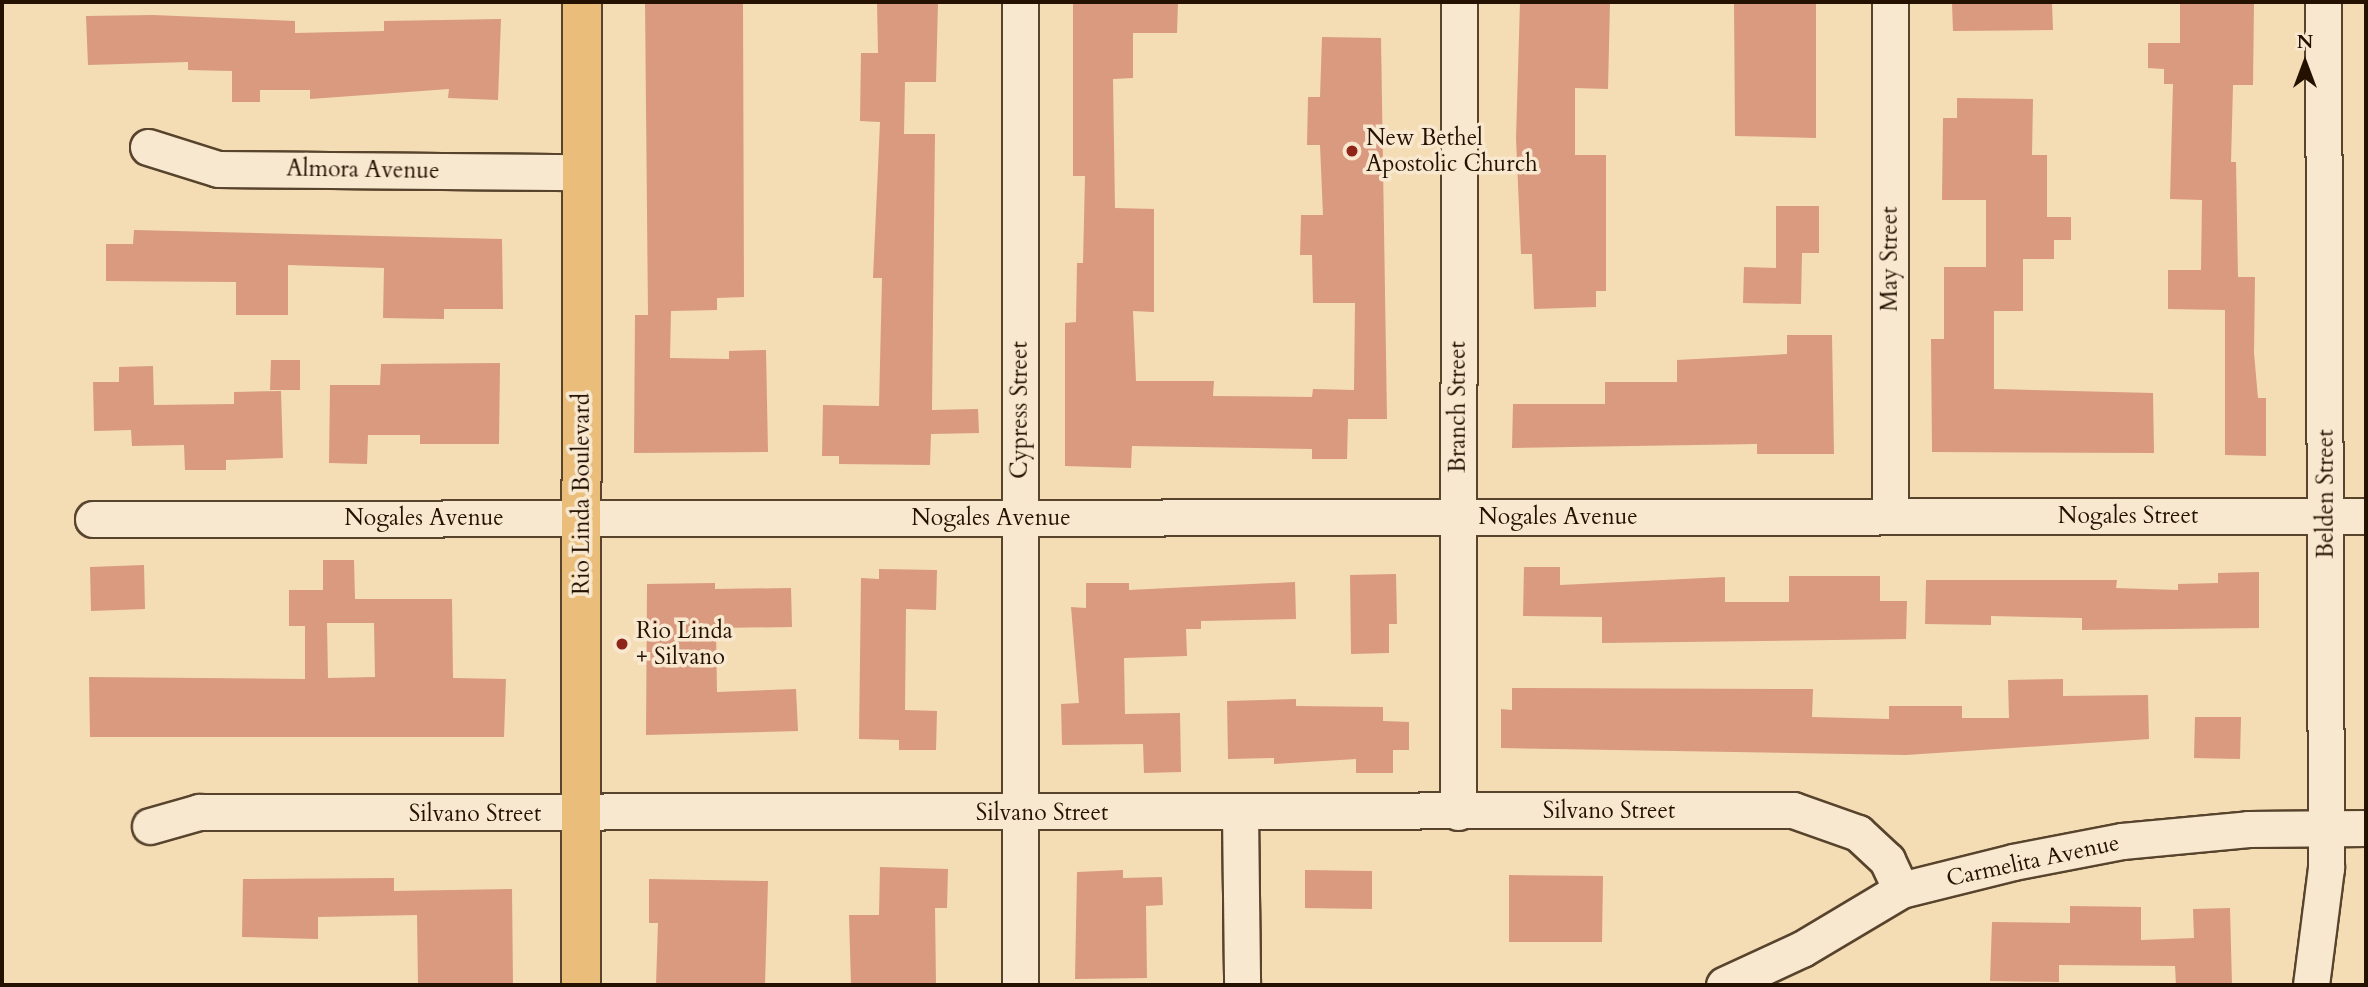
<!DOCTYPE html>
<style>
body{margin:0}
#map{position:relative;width:2368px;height:987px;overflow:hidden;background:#f4dcb5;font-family:Cardo,serif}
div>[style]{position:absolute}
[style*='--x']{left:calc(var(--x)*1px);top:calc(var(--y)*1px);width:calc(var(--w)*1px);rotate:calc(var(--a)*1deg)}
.building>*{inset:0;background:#d99a7f}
.roads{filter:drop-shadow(2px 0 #58442d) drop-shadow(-2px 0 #58442d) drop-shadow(0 2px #58442d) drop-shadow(0 -2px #58442d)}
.minor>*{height:35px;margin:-17.5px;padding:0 17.5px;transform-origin:17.5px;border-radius:17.5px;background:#f8e8cf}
.major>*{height:38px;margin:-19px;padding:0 19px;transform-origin:19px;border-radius:19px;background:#eabe7a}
.dots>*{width:19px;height:19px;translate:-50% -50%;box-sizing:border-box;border:4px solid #f8e8cf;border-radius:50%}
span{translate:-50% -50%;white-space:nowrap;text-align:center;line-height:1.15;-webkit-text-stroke:7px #f8e8cf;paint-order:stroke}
.poi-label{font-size:23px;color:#241100}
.left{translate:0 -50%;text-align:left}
.street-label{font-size:23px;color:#241100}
.frame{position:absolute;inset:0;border:4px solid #241100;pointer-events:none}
.north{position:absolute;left:2270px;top:28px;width:70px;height:70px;-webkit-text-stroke:5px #f8e8cf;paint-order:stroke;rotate:0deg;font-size:19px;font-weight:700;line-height:28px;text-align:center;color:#241100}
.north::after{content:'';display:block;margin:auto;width:24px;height:32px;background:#241100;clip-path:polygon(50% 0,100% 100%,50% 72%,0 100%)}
</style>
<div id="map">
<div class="building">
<i style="clip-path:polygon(645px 2px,743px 2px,744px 297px,717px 298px,717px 310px,671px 311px,670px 358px,729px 359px,729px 351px,766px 350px,768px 452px,634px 453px,635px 315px,648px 315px)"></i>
<i style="clip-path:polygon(877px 2px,938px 2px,936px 82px,905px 82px,904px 134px,935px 134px,932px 410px,978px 409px,979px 433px,931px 434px,930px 465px,839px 464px,839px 456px,822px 456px,823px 405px,879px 406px,882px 278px,873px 278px,880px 122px,860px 121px,861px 53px,878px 53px)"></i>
<i style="clip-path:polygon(1073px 2px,1178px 2px,1177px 33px,1133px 33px,1133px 78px,1113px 79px,1115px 208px,1154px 209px,1154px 312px,1133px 311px,1136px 381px,1214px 381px,1213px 396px,1312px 397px,1313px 389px,1354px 390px,1355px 303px,1313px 303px,1312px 255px,1300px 255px,1301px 215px,1323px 215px,1320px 145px,1307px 145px,1308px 97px,1320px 97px,1322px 37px,1381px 38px,1387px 419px,1348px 419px,1347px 459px,1312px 459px,1312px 449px,1132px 446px,1131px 468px,1065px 466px,1065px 323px,1076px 322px,1077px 263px,1083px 263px,1085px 176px,1073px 176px)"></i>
<i style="clip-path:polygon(1520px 2px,1610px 2px,1608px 89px,1575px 88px,1575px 155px,1606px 155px,1606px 291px,1596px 291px,1596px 307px,1534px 309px,1532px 254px,1521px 254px,1516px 138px)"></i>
<i style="clip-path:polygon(1734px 2px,1816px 2px,1816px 138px,1735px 136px)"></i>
<i style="clip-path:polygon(2052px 2px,2053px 30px,1953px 31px,1952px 3px)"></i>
<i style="clip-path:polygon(2180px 2px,2254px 2px,2253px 85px,2233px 85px,2231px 162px,2236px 162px,2238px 277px,2255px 277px,2254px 353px,2258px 398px,2266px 398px,2266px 456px,2225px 455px,2225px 310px,2168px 309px,2168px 270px,2201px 270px,2202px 200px,2170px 199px,2173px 84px,2164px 84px,2164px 69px,2148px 68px,2148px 43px,2180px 43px)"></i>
<i style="clip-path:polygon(153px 15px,295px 21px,295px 33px,384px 31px,384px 21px,501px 19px,498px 100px,448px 98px,449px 89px,310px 99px,310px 90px,260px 90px,260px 102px,232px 102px,232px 71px,188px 70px,188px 62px,88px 65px,86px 16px)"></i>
<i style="clip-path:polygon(1957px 98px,2033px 99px,2032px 155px,2047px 155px,2047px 217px,2071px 217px,2071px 240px,2054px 240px,2054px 259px,2023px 259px,2023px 311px,1994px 311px,1994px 389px,2153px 393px,2154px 453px,1932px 452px,1931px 339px,1944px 339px,1944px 267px,1986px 267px,1986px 200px,1942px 200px,1943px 118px,1957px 118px)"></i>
<i style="clip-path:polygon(1776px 206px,1819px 206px,1819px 253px,1802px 253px,1801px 304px,1743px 303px,1744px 267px,1776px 268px)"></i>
<i style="clip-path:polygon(134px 230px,502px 239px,503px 309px,444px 309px,444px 319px,383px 318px,384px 268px,288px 265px,288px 315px,236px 315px,236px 282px,106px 281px,106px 244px,133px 244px)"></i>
<i style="clip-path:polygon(1787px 335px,1832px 335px,1834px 454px,1757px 454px,1757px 444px,1512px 448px,1513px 404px,1605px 404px,1605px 382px,1677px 382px,1677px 360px,1787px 354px)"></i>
<i style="clip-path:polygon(271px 360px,300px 360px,300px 390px,270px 390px)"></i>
<i style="clip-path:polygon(500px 363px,499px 444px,420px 444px,420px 435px,368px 435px,367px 464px,329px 463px,330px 385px,380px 385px,381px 364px)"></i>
<i style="clip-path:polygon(153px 366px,154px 405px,234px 404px,234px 392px,281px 391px,283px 458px,226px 460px,226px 470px,185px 470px,184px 445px,132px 446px,131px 430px,94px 431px,93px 382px,119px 382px,119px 367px)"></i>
<i style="clip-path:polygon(evenodd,323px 560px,354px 560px,355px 599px,452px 599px,453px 678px,506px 679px,504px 737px,90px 737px,89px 677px,305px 679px,305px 626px,289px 626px,289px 590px,323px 590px,323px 560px,327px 623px,374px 623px,375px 677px,328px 678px,327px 623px)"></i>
<i style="clip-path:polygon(144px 565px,145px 609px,91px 611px,90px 567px)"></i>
<i style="clip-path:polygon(1524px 567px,1560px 567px,1560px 585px,1725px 577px,1725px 602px,1789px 602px,1789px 576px,1880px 576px,1880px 601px,1907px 601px,1906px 639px,1602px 643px,1602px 617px,1523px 616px)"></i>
<i style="clip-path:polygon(879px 569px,937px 570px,936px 610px,906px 609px,905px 710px,937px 711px,936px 750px,899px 750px,899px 740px,859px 739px,861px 578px,879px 579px)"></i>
<i style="clip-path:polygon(2259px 572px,2259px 628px,2082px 630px,2082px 618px,1991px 616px,1991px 625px,1925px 624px,1926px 580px,2117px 580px,2116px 588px,2178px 590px,2178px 584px,2218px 583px,2218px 573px)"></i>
<i style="clip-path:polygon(1396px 574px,1397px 624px,1389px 624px,1389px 653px,1351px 654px,1350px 575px)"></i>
<i style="clip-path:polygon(1295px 582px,1296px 619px,1201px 621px,1201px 629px,1186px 629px,1187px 656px,1124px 658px,1125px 714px,1180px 713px,1181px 772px,1144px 773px,1143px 744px,1062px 745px,1061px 704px,1079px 703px,1071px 607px,1086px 608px,1086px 583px,1129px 583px,1129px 590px)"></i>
<i style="clip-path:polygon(715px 583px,715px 589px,791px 588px,792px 627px,716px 628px,717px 692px,796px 689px,798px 731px,646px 735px,647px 584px)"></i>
<i style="clip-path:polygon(2063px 679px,2063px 696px,2148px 695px,2149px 739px,1906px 755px,1501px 748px,1501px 709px,1512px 710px,1512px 688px,1813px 689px,1812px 717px,1889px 719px,1889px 706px,1962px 706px,1962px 718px,2009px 718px,2008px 680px)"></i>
<i style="clip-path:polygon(1296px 699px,1296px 706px,1383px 707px,1383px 721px,1409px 722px,1409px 750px,1393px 750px,1393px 773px,1356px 773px,1356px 759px,1274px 764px,1274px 758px,1228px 759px,1227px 701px)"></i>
<i style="clip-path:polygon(2195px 717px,2241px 717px,2240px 759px,2194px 758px)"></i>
<i style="clip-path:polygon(880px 867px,948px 869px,947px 908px,935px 908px,936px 985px,851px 985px,849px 915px,879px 915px)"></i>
<i style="clip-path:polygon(1123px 870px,1123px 878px,1162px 877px,1163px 905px,1146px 906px,1147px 978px,1075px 979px,1077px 872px)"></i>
<i style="clip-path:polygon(1305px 870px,1372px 871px,1372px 909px,1305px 908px)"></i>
<i style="clip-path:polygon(1509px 875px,1603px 876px,1602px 942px,1509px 942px)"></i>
<i style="clip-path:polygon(394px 878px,394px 891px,512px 889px,513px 985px,418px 985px,417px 915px,318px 917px,318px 939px,242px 937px,243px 879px)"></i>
<i style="clip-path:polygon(649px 879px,768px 881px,765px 985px,656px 985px,658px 923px,649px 923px)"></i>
<i style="clip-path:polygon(2070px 906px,2141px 907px,2141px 940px,2194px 938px,2193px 909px,2230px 908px,2232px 985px,2176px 985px,2175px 966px,2059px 965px,2059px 982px,1990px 981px,1992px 922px,2070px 923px)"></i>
</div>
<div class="roads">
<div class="minor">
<i style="--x:1020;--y:2;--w:983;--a:90"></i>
<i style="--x:148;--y:147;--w:73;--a:17.4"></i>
<i style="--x:218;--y:169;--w:364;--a:0.5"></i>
<i style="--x:1890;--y:516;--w:514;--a:-90"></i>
<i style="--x:93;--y:519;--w:2273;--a:-0.08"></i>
<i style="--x:1240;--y:812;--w:173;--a:89.3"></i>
<i style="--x:1458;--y:812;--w:810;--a:-89.93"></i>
<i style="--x:150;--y:826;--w:51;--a:-15.9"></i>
<i style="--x:199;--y:812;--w:1594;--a:-0.07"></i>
<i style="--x:1793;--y:810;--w:69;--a:19.5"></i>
<i style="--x:1858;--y:833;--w:40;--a:43"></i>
<i style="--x:1887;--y:860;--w:33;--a:65"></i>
<i style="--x:1724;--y:985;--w:86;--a:-24.8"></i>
<i style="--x:1802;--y:949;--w:115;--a:-30.8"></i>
<i style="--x:1901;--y:890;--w:115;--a:-14"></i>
<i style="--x:2013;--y:862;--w:111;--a:-10.9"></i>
<i style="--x:2122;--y:841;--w:127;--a:-5.4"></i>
<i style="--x:2248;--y:829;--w:118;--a:-0.5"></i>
<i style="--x:2311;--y:985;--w:118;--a:-82.7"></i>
<i style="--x:2326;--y:868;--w:866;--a:-90.2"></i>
</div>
<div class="major">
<i style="--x:581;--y:985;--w:983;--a:-89.94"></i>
</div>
</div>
<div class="dots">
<i style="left:1352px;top:151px;background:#8f2418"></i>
<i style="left:622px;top:644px;background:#8f2418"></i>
</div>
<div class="poi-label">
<span class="left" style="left:1366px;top:151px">New Bethel<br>Apostolic Church</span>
<span class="left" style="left:636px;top:644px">Rio Linda<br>+ Silvano</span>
</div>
<div class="street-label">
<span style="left:363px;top:170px;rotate:1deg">Almora Avenue</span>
<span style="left:1890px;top:259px;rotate:-90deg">May Street</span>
<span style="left:1458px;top:407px;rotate:-90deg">Branch Street</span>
<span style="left:1020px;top:410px;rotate:-90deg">Cypress Street</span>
<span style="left:582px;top:494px;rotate:-90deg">Rio Linda Boulevard</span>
<span style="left:2326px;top:494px;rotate:-90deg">Belden Street</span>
<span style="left:2128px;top:516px">Nogales Street</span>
<span style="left:1558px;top:517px">Nogales Avenue</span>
<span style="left:424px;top:518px">Nogales Avenue</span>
<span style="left:991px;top:518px">Nogales Avenue</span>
<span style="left:1609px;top:811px">Silvano Street</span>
<span style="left:1042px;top:813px">Silvano Street</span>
<span style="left:475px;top:814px">Silvano Street</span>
<span style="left:2033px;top:861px;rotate:-12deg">Carmelita Avenue</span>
</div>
<div class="frame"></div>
<div class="north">N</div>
</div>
